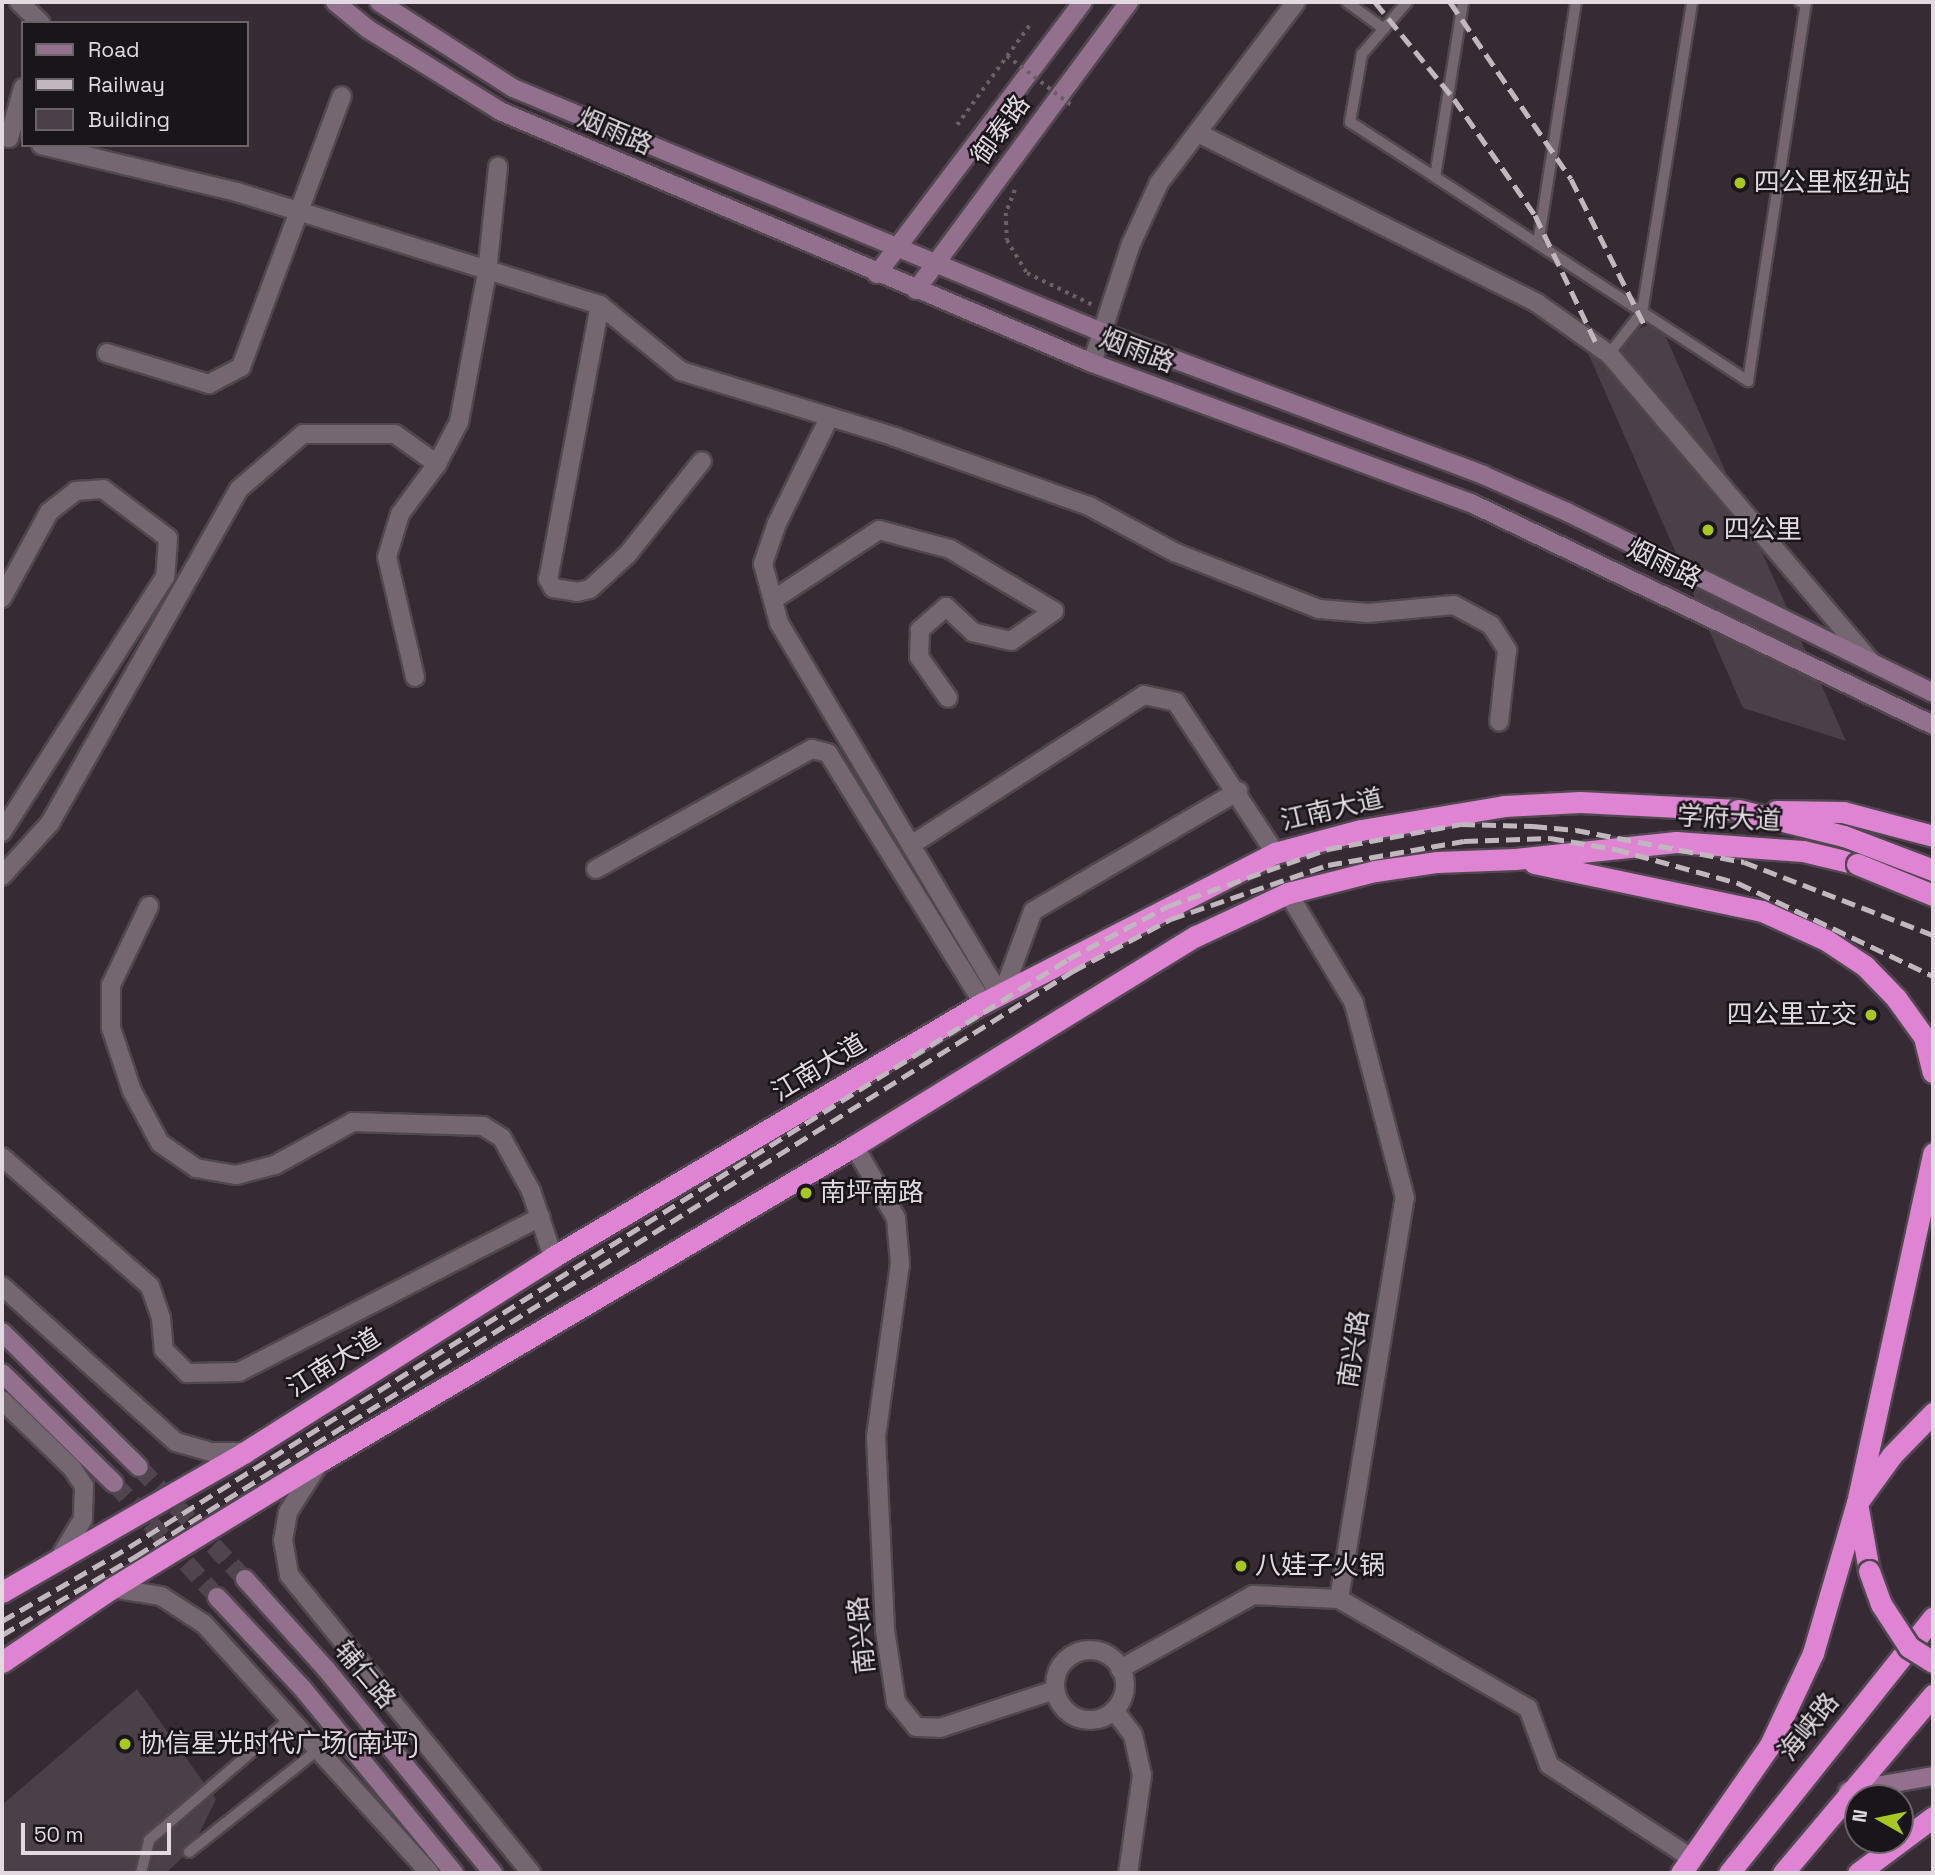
<!DOCTYPE html>
<meta charset="utf-8">
<style>
body{margin:0}
#map{position:relative;width:1935px;height:1875px;overflow:hidden;background:#362b34;font-family:"Space Grotesk","Noto Sans SC",sans-serif}
div>[style]{position:absolute}
[style*='--x']{left:calc(var(--x)*1px);top:calc(var(--y)*1px);width:calc(var(--w)*1px);rotate:calc(var(--a)*1deg)}
.building>*{inset:0;background:#4b3f49}
.secondary-tunnel>*{height:18px;margin-top:-9px;transform-origin:0;background:repeating-linear-gradient(90deg,#50454e 0 18px,transparent 0 27px)}
.path>*{height:3.5px;margin-top:-1.75px;transform-origin:0;background:repeating-linear-gradient(90deg,#6a6068 0 3.5px,transparent 0 8.5px)}
.roads{filter:drop-shadow(2px 0 #50474f) drop-shadow(-2px 0 #50474f) drop-shadow(0 2px #50474f) drop-shadow(0 -2px #50474f)}
.lane>*{height:10px;margin:-5px;padding:0 5px;transform-origin:5px;border-radius:5px;background:#746772}
.street>*{height:18px;margin:-9px;padding:0 9px;transform-origin:9px;border-radius:9px;background:#746772}
.street>.ring{margin:-9px;padding:0;box-sizing:content-box;background:none;border:18px solid #746772;border-radius:50%}
.secondary>*{height:18px;margin:-9px;padding:0 9px;transform-origin:9px;border-radius:9px;background:#94708f}
.highway>*{height:21px;margin:-10.5px;padding:0 10.5px;transform-origin:10.5px;border-radius:10.5px;background:#de84d3}
.rail>*{height:5px;margin-top:-2.5px;transform-origin:0;background:repeating-linear-gradient(90deg,#c1b8bf 0 14px,transparent 0 21px)}
.path-bridge>*{height:3.5px;margin-top:-1.75px;transform-origin:0;background:repeating-linear-gradient(90deg,#6a6068 0 3.5px,transparent 0 8.5px)}
.bridges{filter:drop-shadow(2px 0 #50474f) drop-shadow(-2px 0 #50474f) drop-shadow(0 2px #50474f) drop-shadow(0 -2px #50474f)}
.highway-bridge>*{height:21px;margin:-10.5px;padding:0 10.5px;transform-origin:10.5px;border-radius:10.5px;background:#de84d3}
.dots>*{width:19px;height:19px;translate:-50% -50%;box-sizing:border-box;border:4px solid #1a151a;border-radius:50%}
span{translate:-50% -50%;white-space:nowrap;text-align:center;line-height:1.15;-webkit-text-stroke:5px #1a151a;paint-order:stroke}
.street-label{font-size:26px;color:#e2dae0}
.poi-label{font-size:26px;color:#e2dae0}
.left{translate:0 -50%;text-align:left}
.right{translate:-100% -50%;text-align:right}
.frame{position:absolute;inset:0;border:4px solid #e2dae0;pointer-events:none}
.legend{position:absolute;left:21px;top:21px;width:228px;height:126px;box-sizing:border-box;background:#1a151a;border:2px solid #6a6469;margin:0;padding:9px 12px;list-style:none;font-size:21px;color:#e2dae0}
.legend li{display:flex;align-items:center;gap:14px;height:35px}
.legend b{width:35px;border:2px solid #6a6469}
.north{position:absolute;left:1844px;top:1784px;width:70px;height:70px;box-sizing:border-box;background:#1a151a;border:2px solid #6a6469;border-radius:50%;rotate:279deg;font-size:19px;font-weight:700;line-height:28px;text-align:center;color:#e2dae0}
.north::after{content:'';display:block;margin:auto;width:24px;height:32px;background:#a6c821;clip-path:polygon(50% 0,100% 100%,50% 72%,0 100%)}
.scale{position:absolute;left:21px;top:1823px;width:150px;height:32px;box-sizing:border-box;border:4px solid #e2dae0;border-top:0;padding-left:9px;font-size:21px;line-height:24px;white-space:nowrap;color:#e2dae0;-webkit-text-stroke:5px #1a151a;paint-order:stroke}
</style>
<div id="map">
<div class="building">
<i style="clip-path:polygon(1648px 325px,1665px 335px,1727px 475px,1621px 351px,1638px 329px)"></i>
<i style="clip-path:polygon(1588px 353px,1601px 362px,1761px 550px,1787px 608px,1676px 553px)"></i>
<i style="clip-path:polygon(1690px 585px,1801px 641px,1806px 651px,1695px 598px)"></i>
<i style="clip-path:polygon(1709px 630px,1821px 684px,1846px 741px,1743px 708px)"></i>
<i style="clip-path:polygon(137px 1689px,204px 1783px,144px 1835px,134px 1873px,2px 1873px,2px 1805px)"></i>
<i style="clip-path:polygon(213px 1795px,216px 1799px,198px 1836px,182px 1849px,183px 1857px,166px 1873px,149px 1873px,156px 1844px)"></i>
</div>
<div class="secondary-tunnel">
<i style="--x:139;--y:1467;--w:154;--a:46.6"></i>
<i style="--x:114;--y:1483;--w:154;--a:47.9"></i>
</div>
<div class="path">
<i style="--x:957;--y:125;--w:126;--a:-54"></i>
<i style="--x:1015;--y:190;--w:25;--a:111"></i>
<i style="--x:1006;--y:213;--w:27;--a:88"></i>
<i style="--x:1007;--y:240;--w:39;--a:59"></i>
<i style="--x:1027;--y:273;--w:73;--a:25.9"></i>
</div>
<div class="roads">
<div class="lane">
<i style="--x:1347;--y:2;--w:46;--a:36.1"></i>
<i style="--x:1407;--y:2;--w:69;--a:130.9"></i>
<i style="--x:1362;--y:54;--w:69;--a:100"></i>
<i style="--x:1350;--y:122;--w:101;--a:32.9"></i>
<i style="--x:1463;--y:2;--w:177;--a:99.1"></i>
<i style="--x:1435;--y:177;--w:374;--a:33.1"></i>
<i style="--x:1748;--y:381;--w:382;--a:-81.3"></i>
<i style="--x:1806;--y:3;--w:6;--a:-171"></i>
<i style="--x:1538;--y:244;--w:245;--a:-81.1"></i>
<i style="--x:1609;--y:354;--w:53;--a:-51.8"></i>
<i style="--x:1642;--y:312;--w:314;--a:-80.8"></i>
<i style="--x:189;--y:1852;--w:167;--a:-38.4"></i>
<i style="--x:141;--y:1873;--w:34;--a:-76"></i>
<i style="--x:149;--y:1840;--w:189;--a:-40.7"></i>
</div>
<div class="street">
<i style="--x:19;--y:2;--w:30;--a:44"></i>
<i style="--x:1198;--y:133;--w:379;--a:26.6"></i>
<i style="--x:1537;--y:303;--w:88;--a:35.3"></i>
<i style="--x:1609;--y:354;--w:406;--a:49.6"></i>
<i style="--x:2;--y:136;--w:7;--a:16"></i>
<i style="--x:9;--y:138;--w:52;--a:-74.4"></i>
<i style="--x:41;--y:145;--w:202;--a:13.5"></i>
<i style="--x:237;--y:192;--w:380;--a:17.3"></i>
<i style="--x:600;--y:305;--w:104;--a:39.2"></i>
<i style="--x:681;--y:371;--w:224;--a:17.1"></i>
<i style="--x:895;--y:437;--w:206;--a:19.6"></i>
<i style="--x:1089;--y:506;--w:97;--a:28.4"></i>
<i style="--x:1174;--y:552;--w:156;--a:21.5"></i>
<i style="--x:1319;--y:609;--w:49;--a:4.7"></i>
<i style="--x:1368;--y:613;--w:86;--a:-5.3"></i>
<i style="--x:1454;--y:605;--w:42;--a:28.4"></i>
<i style="--x:1491;--y:625;--w:30;--a:57"></i>
<i style="--x:1507;--y:650;--w:72;--a:96.3"></i>
<i style="--x:600;--y:305;--w:279;--a:100.7"></i>
<i style="--x:548;--y:579;--w:10;--a:61"></i>
<i style="--x:553;--y:588;--w:24;--a:9"></i>
<i style="--x:577;--y:592;--w:13;--a:-13"></i>
<i style="--x:590;--y:589;--w:50;--a:-42.6"></i>
<i style="--x:627;--y:555;--w:120;--a:-51.4"></i>
<i style="--x:107;--y:353;--w:107;--a:16.9"></i>
<i style="--x:209;--y:384;--w:36;--a:-28"></i>
<i style="--x:241;--y:367;--w:289;--a:-69.6"></i>
<i style="--x:1092;--y:363;--w:125;--a:-71.9"></i>
<i style="--x:1131;--y:244;--w:67;--a:-65.3"></i>
<i style="--x:1159;--y:183;--w:227;--a:-52.9"></i>
<i style="--x:829;--y:418;--w:117;--a:116.3"></i>
<i style="--x:777;--y:523;--w:43;--a:108.9"></i>
<i style="--x:763;--y:564;--w:61;--a:74.8"></i>
<i style="--x:779;--y:623;--w:431;--a:59.3"></i>
<i style="--x:2;--y:598;--w:98;--a:-61.3"></i>
<i style="--x:49;--y:512;--w:34;--a:-38"></i>
<i style="--x:76;--y:491;--w:27;--a:-4"></i>
<i style="--x:103;--y:489;--w:81;--a:37"></i>
<i style="--x:168;--y:538;--w:39;--a:94"></i>
<i style="--x:165;--y:577;--w:303;--a:122.6"></i>
<i style="--x:773;--y:600;--w:127;--a:-33.4"></i>
<i style="--x:879;--y:530;--w:73;--a:15"></i>
<i style="--x:950;--y:549;--w:121;--a:30.8"></i>
<i style="--x:1054;--y:611;--w:52;--a:145.1"></i>
<i style="--x:1011;--y:641;--w:39;--a:-167"></i>
<i style="--x:973;--y:632;--w:37;--a:-137"></i>
<i style="--x:946;--y:607;--w:35;--a:139"></i>
<i style="--x:920;--y:630;--w:27;--a:92"></i>
<i style="--x:919;--y:657;--w:50;--a:54.7"></i>
<i style="--x:415;--y:677;--w:123;--a:-103.1"></i>
<i style="--x:387;--y:557;--w:45;--a:-73.2"></i>
<i style="--x:400;--y:514;--w:62;--a:-53.5"></i>
<i style="--x:437;--y:464;--w:47;--a:-62.4"></i>
<i style="--x:459;--y:422;--w:153;--a:-79.4"></i>
<i style="--x:487;--y:272;--w:106;--a:-84"></i>
<i style="--x:911;--y:845;--w:277;--a:-32.8"></i>
<i style="--x:1144;--y:695;--w:33;--a:12"></i>
<i style="--x:1176;--y:702;--w:181;--a:56.7"></i>
<i style="--x:596;--y:869;--w:247;--a:-29.1"></i>
<i style="--x:812;--y:749;--w:16;--a:14"></i>
<i style="--x:828;--y:753;--w:294;--a:58.2"></i>
<i style="--x:2;--y:876;--w:72;--a:-47.8"></i>
<i style="--x:50;--y:823;--w:384;--a:-60.5"></i>
<i style="--x:239;--y:489;--w:84;--a:-40.7"></i>
<i style="--x:303;--y:434;--w:92;--a:0"></i>
<i style="--x:395;--y:434;--w:52;--a:35.5"></i>
<i style="--x:149;--y:906;--w:88;--a:115.7"></i>
<i style="--x:111;--y:985;--w:43;--a:90"></i>
<i style="--x:111;--y:1028;--w:66;--a:71.6"></i>
<i style="--x:132;--y:1091;--w:59;--a:61.7"></i>
<i style="--x:160;--y:1143;--w:44;--a:34.8"></i>
<i style="--x:196;--y:1168;--w:41;--a:9.9"></i>
<i style="--x:236;--y:1175;--w:40;--a:-14.4"></i>
<i style="--x:275;--y:1165;--w:89;--a:-28.9"></i>
<i style="--x:353;--y:1122;--w:130;--a:1.8"></i>
<i style="--x:483;--y:1126;--w:22;--a:32"></i>
<i style="--x:502;--y:1138;--w:60;--a:61.3"></i>
<i style="--x:531;--y:1191;--w:70;--a:71.6"></i>
<i style="--x:1004;--y:990;--w:84;--a:-69.8"></i>
<i style="--x:1033;--y:911;--w:238;--a:-30.3"></i>
<i style="--x:854;--y:1146;--w:83;--a:59.7"></i>
<i style="--x:896;--y:1218;--w:46;--a:85"></i>
<i style="--x:900;--y:1264;--w:175;--a:97.9"></i>
<i style="--x:876;--y:1437;--w:193;--a:87.3"></i>
<i style="--x:885;--y:1630;--w:73;--a:81.3"></i>
<i style="--x:896;--y:1702;--w:32;--a:51"></i>
<i style="--x:916;--y:1727;--w:24;--a:2"></i>
<i style="--x:940;--y:1728;--w:121;--a:-18.3"></i>
<i style="--x:2;--y:1157;--w:196;--a:41.1"></i>
<i style="--x:150;--y:1286;--w:34;--a:71"></i>
<i style="--x:161;--y:1318;--w:32;--a:85"></i>
<i style="--x:164;--y:1350;--w:33;--a:45"></i>
<i style="--x:187;--y:1373;--w:52;--a:-1.1"></i>
<i style="--x:239;--y:1372;--w:339;--a:-27.2"></i>
<i style="--x:2;--y:1286;--w:234;--a:41.9"></i>
<i style="--x:176;--y:1442;--w:35;--a:16"></i>
<i style="--x:210;--y:1452;--w:35;--a:0"></i>
<i style="--x:2;--y:1400;--w:98;--a:44.2"></i>
<i style="--x:72;--y:1468;--w:22;--a:56"></i>
<i style="--x:84;--y:1486;--w:33;--a:92"></i>
<i style="--x:83;--y:1519;--w:44;--a:121.2"></i>
<i style="--x:320;--y:1462;--w:59;--a:122.6"></i>
<i style="--x:288;--y:1512;--w:28;--a:100"></i>
<i style="--x:283;--y:1540;--w:36;--a:80"></i>
<i style="--x:289;--y:1575;--w:384;--a:50.9"></i>
<i style="--x:112;--y:1588;--w:50;--a:9.3"></i>
<i style="--x:161;--y:1596;--w:51;--a:33.1"></i>
<i style="--x:204;--y:1624;--w:336;--a:47.8"></i>
<i style="--x:1339;--y:1599;--w:218;--a:30"></i>
<i style="--x:1528;--y:1708;--w:61;--a:69.8"></i>
<i style="--x:1549;--y:1765;--w:170;--a:33.2"></i>
<i class="ring" style="left:1055px;top:1650px;width:52px;height:52px"></i>
<i style="--x:1120;--y:1669;--w:152;--a:-29.1"></i>
<i style="--x:1253;--y:1595;--w:86;--a:2.7"></i>
<i style="--x:1339;--y:1599;--w:406;--a:-80.7"></i>
<i style="--x:1405;--y:1198;--w:202;--a:-104.7"></i>
<i style="--x:1354;--y:1003;--w:128;--a:-121"></i>
<i style="--x:1114;--y:1710;--w:31;--a:53"></i>
<i style="--x:1133;--y:1735;--w:41;--a:77.3"></i>
<i style="--x:1142;--y:1775;--w:99;--a:98.1"></i>
</div>
<div class="secondary">
<i style="--x:335;--y:2;--w:43;--a:39.3"></i>
<i style="--x:368;--y:29;--w:155;--a:31.8"></i>
<i style="--x:500;--y:111;--w:643;--a:23.06"></i>
<i style="--x:1092;--y:363;--w:404;--a:20.3"></i>
<i style="--x:1471;--y:503;--w:513;--a:25.67"></i>
<i style="--x:379;--y:2;--w:159;--a:32.7"></i>
<i style="--x:513;--y:88;--w:640;--a:22.52"></i>
<i style="--x:1104;--y:333;--w:405;--a:20.5"></i>
<i style="--x:1483;--y:475;--w:92;--a:23.8"></i>
<i style="--x:1567;--y:512;--w:408;--a:26.3"></i>
<i style="--x:877;--y:274;--w:341;--a:-52.9"></i>
<i style="--x:916;--y:290;--w:358;--a:-53.5"></i>
<i style="--x:2;--y:1332;--w:192;--a:44.6"></i>
<i style="--x:2;--y:1373;--w:157;--a:44.5"></i>
<i style="--x:245;--y:1579;--w:121;--a:48"></i>
<i style="--x:326;--y:1669;--w:264;--a:50.7"></i>
<i style="--x:217;--y:1597;--w:126;--a:46.9"></i>
<i style="--x:303;--y:1689;--w:238;--a:50.6"></i>
<i style="--x:1848;--y:1791;--w:86;--a:-10"></i>
</div>
<div class="highway">
<i style="--x:1534;--y:863;--w:233;--a:11.9"></i>
<i style="--x:1762;--y:911;--w:70;--a:24.4"></i>
<i style="--x:1826;--y:940;--w:47;--a:33.7"></i>
<i style="--x:1865;--y:966;--w:45;--a:45.9"></i>
<i style="--x:1896;--y:998;--w:48;--a:54.3"></i>
<i style="--x:1924;--y:1037;--w:36;--a:76"></i>
<i style="--x:1869;--y:1571;--w:69;--a:-100"></i>
<i style="--x:1857;--y:1503;--w:59;--a:-53.9"></i>
<i style="--x:1892;--y:1455;--w:59;--a:-45.7"></i>
<i style="--x:2;--y:1592;--w:280;--a:-29.9"></i>
<i style="--x:245;--y:1452;--w:365;--a:-32.3"></i>
<i style="--x:553;--y:1257;--w:499;--a:-30.6"></i>
<i style="--x:983;--y:1003;--w:328;--a:-27.2"></i>
<i style="--x:1275;--y:853;--w:89;--a:-15"></i>
<i style="--x:1361;--y:830;--w:145;--a:-9.5"></i>
<i style="--x:1504;--y:806;--w:76;--a:-3"></i>
<i style="--x:1580;--y:802;--w:158;--a:2.9"></i>
<i style="--x:2;--y:1662;--w:133;--a:-33.9"></i>
<i style="--x:112;--y:1588;--w:246;--a:-31.4"></i>
<i style="--x:322;--y:1460;--w:618;--a:-30.55"></i>
<i style="--x:854;--y:1146;--w:401;--a:-31.6"></i>
<i style="--x:1196;--y:936;--w:102;--a:-25.1"></i>
<i style="--x:1288;--y:893;--w:90;--a:-14.2"></i>
<i style="--x:1375;--y:871;--w:63;--a:-8.3"></i>
<i style="--x:1437;--y:862;--w:78;--a:-2.2"></i>
<i style="--x:1515;--y:859;--w:162;--a:-6"></i>
<i style="--x:1676;--y:842;--w:127;--a:4.1"></i>
<i style="--x:1803;--y:851;--w:56;--a:13.5"></i>
<i style="--x:1681;--y:1873;--w:156;--a:-55.2"></i>
<i style="--x:1770;--y:1745;--w:102;--a:-64.9"></i>
<i style="--x:1813;--y:1653;--w:156;--a:-73.7"></i>
<i style="--x:1857;--y:1503;--w:358;--a:-77.7"></i>
<i style="--x:1729;--y:1873;--w:327;--a:-51.4"></i>
<i style="--x:1783;--y:1873;--w:233;--a:-49.9"></i>
<i style="--x:1858;--y:1873;--w:94;--a:-36.7"></i>
</div>
</div>
<div class="rail">
<i style="--x:1375;--y:2;--w:125;--a:50.8"></i>
<i style="--x:1454;--y:99;--w:141;--a:55.1"></i>
<i style="--x:1535;--y:215;--w:146;--a:64.5"></i>
<i style="--x:1450;--y:2;--w:214;--a:55.6"></i>
<i style="--x:1571;--y:179;--w:165;--a:63.3"></i>
<i style="--x:2;--y:1621;--w:147;--a:-30.2"></i>
<i style="--x:129;--y:1547;--w:1108;--a:-32.05"></i>
<i style="--x:1068;--y:959;--w:113;--a:-27.9"></i>
<i style="--x:1168;--y:906;--w:170;--a:-19.6"></i>
<i style="--x:1328;--y:849;--w:135;--a:-10.6"></i>
<i style="--x:1461;--y:824;--w:72;--a:1.6"></i>
<i style="--x:1533;--y:826;--w:43;--a:5.3"></i>
<i style="--x:1576;--y:830;--w:171;--a:10.8"></i>
<i style="--x:1744;--y:862;--w:203;--a:21.1"></i>
<i style="--x:2;--y:1635;--w:156;--a:-30.5"></i>
<i style="--x:136;--y:1556;--w:1105;--a:-31.98"></i>
<i style="--x:1073;--y:971;--w:111;--a:-28"></i>
<i style="--x:1171;--y:919;--w:166;--a:-19"></i>
<i style="--x:1328;--y:865;--w:138;--a:-10"></i>
<i style="--x:1464;--y:841;--w:86;--a:-2"></i>
<i style="--x:1550;--y:838;--w:66;--a:9.6"></i>
<i style="--x:1615;--y:849;--w:128;--a:15.5"></i>
<i style="--x:1738;--y:883;--w:216;--a:25.5"></i>
</div>
<div class="path-bridge">
<i style="--x:1007;--y:56;--w:84;--a:37.3"></i>
</div>
<div class="bridges">
<div class="highway-bridge">
<i style="--x:1738;--y:810;--w:109;--a:13.8"></i>
<i style="--x:1844;--y:836;--w:95;--a:20.9"></i>
<i style="--x:1776;--y:811;--w:67;--a:0.9"></i>
<i style="--x:1843;--y:812;--w:93;--a:14.9"></i>
<i style="--x:1857;--y:864;--w:82;--a:22.2"></i>
<i style="--x:1869;--y:1571;--w:35;--a:70"></i>
<i style="--x:1881;--y:1604;--w:51;--a:56.9"></i>
<i style="--x:1909;--y:1647;--w:28;--a:32"></i>
</div>
</div>
<div class="dots">
<i style="left:1740px;top:183px;background:#a6c821"></i>
<i style="left:1708px;top:530px;background:#a6c821"></i>
<i style="left:1871px;top:1015px;background:#a6c821"></i>
<i style="left:806px;top:1193px;background:#a6c821"></i>
<i style="left:1241px;top:1566px;background:#a6c821"></i>
<i style="left:125px;top:1744px;background:#a6c821"></i>
</div>
<div class="street-label">
<span style="left:1001px;top:130px;rotate:-54deg">御泰路</span>
<span style="left:615px;top:132px;rotate:23deg">烟雨路</span>
<span style="left:1137px;top:351px;rotate:21deg">烟雨路</span>
<span style="left:1664px;top:564px;rotate:26deg">烟雨路</span>
<span style="left:1332px;top:810px;rotate:-13deg">江南大道</span>
<span style="left:1729px;top:819px;rotate:3deg">学府大道</span>
<span style="left:819px;top:1068px;rotate:-31deg">江南大道</span>
<span style="left:1354px;top:1349px;rotate:-81deg">南兴路</span>
<span style="left:334px;top:1363px;rotate:-32deg">江南大道</span>
<span style="left:862px;top:1635px;rotate:-96deg">南兴路</span>
<span style="left:365px;top:1675px;rotate:50deg">辅仁路</span>
<span style="left:1809px;top:1727px;rotate:-51deg">海峡路</span>
</div>
<div class="poi-label">
<span class="left" style="left:1754px;top:183px">四公里枢纽站</span>
<span class="left" style="left:1724px;top:530px">四公里</span>
<span class="right" style="left:1857px;top:1015px">四公里立交</span>
<span class="left" style="left:820px;top:1193px">南坪南路</span>
<span class="left" style="left:1255px;top:1566px">八娃子火锅</span>
<span class="left" style="left:139px;top:1744px">协信星光时代广场(南坪)</span>
</div>
<div class="frame"></div>
<ul class="legend">
<li><b style="height:9px;background:#94708f"></b>Road</li>
<li><b style="height:9px;background:#c1b8bf"></b>Railway</li>
<li><b style="height:19px;background:#4b3f49"></b>Building</li>
</ul>
<div class="north">N</div>
<div class="scale">50 m</div>
</div>
